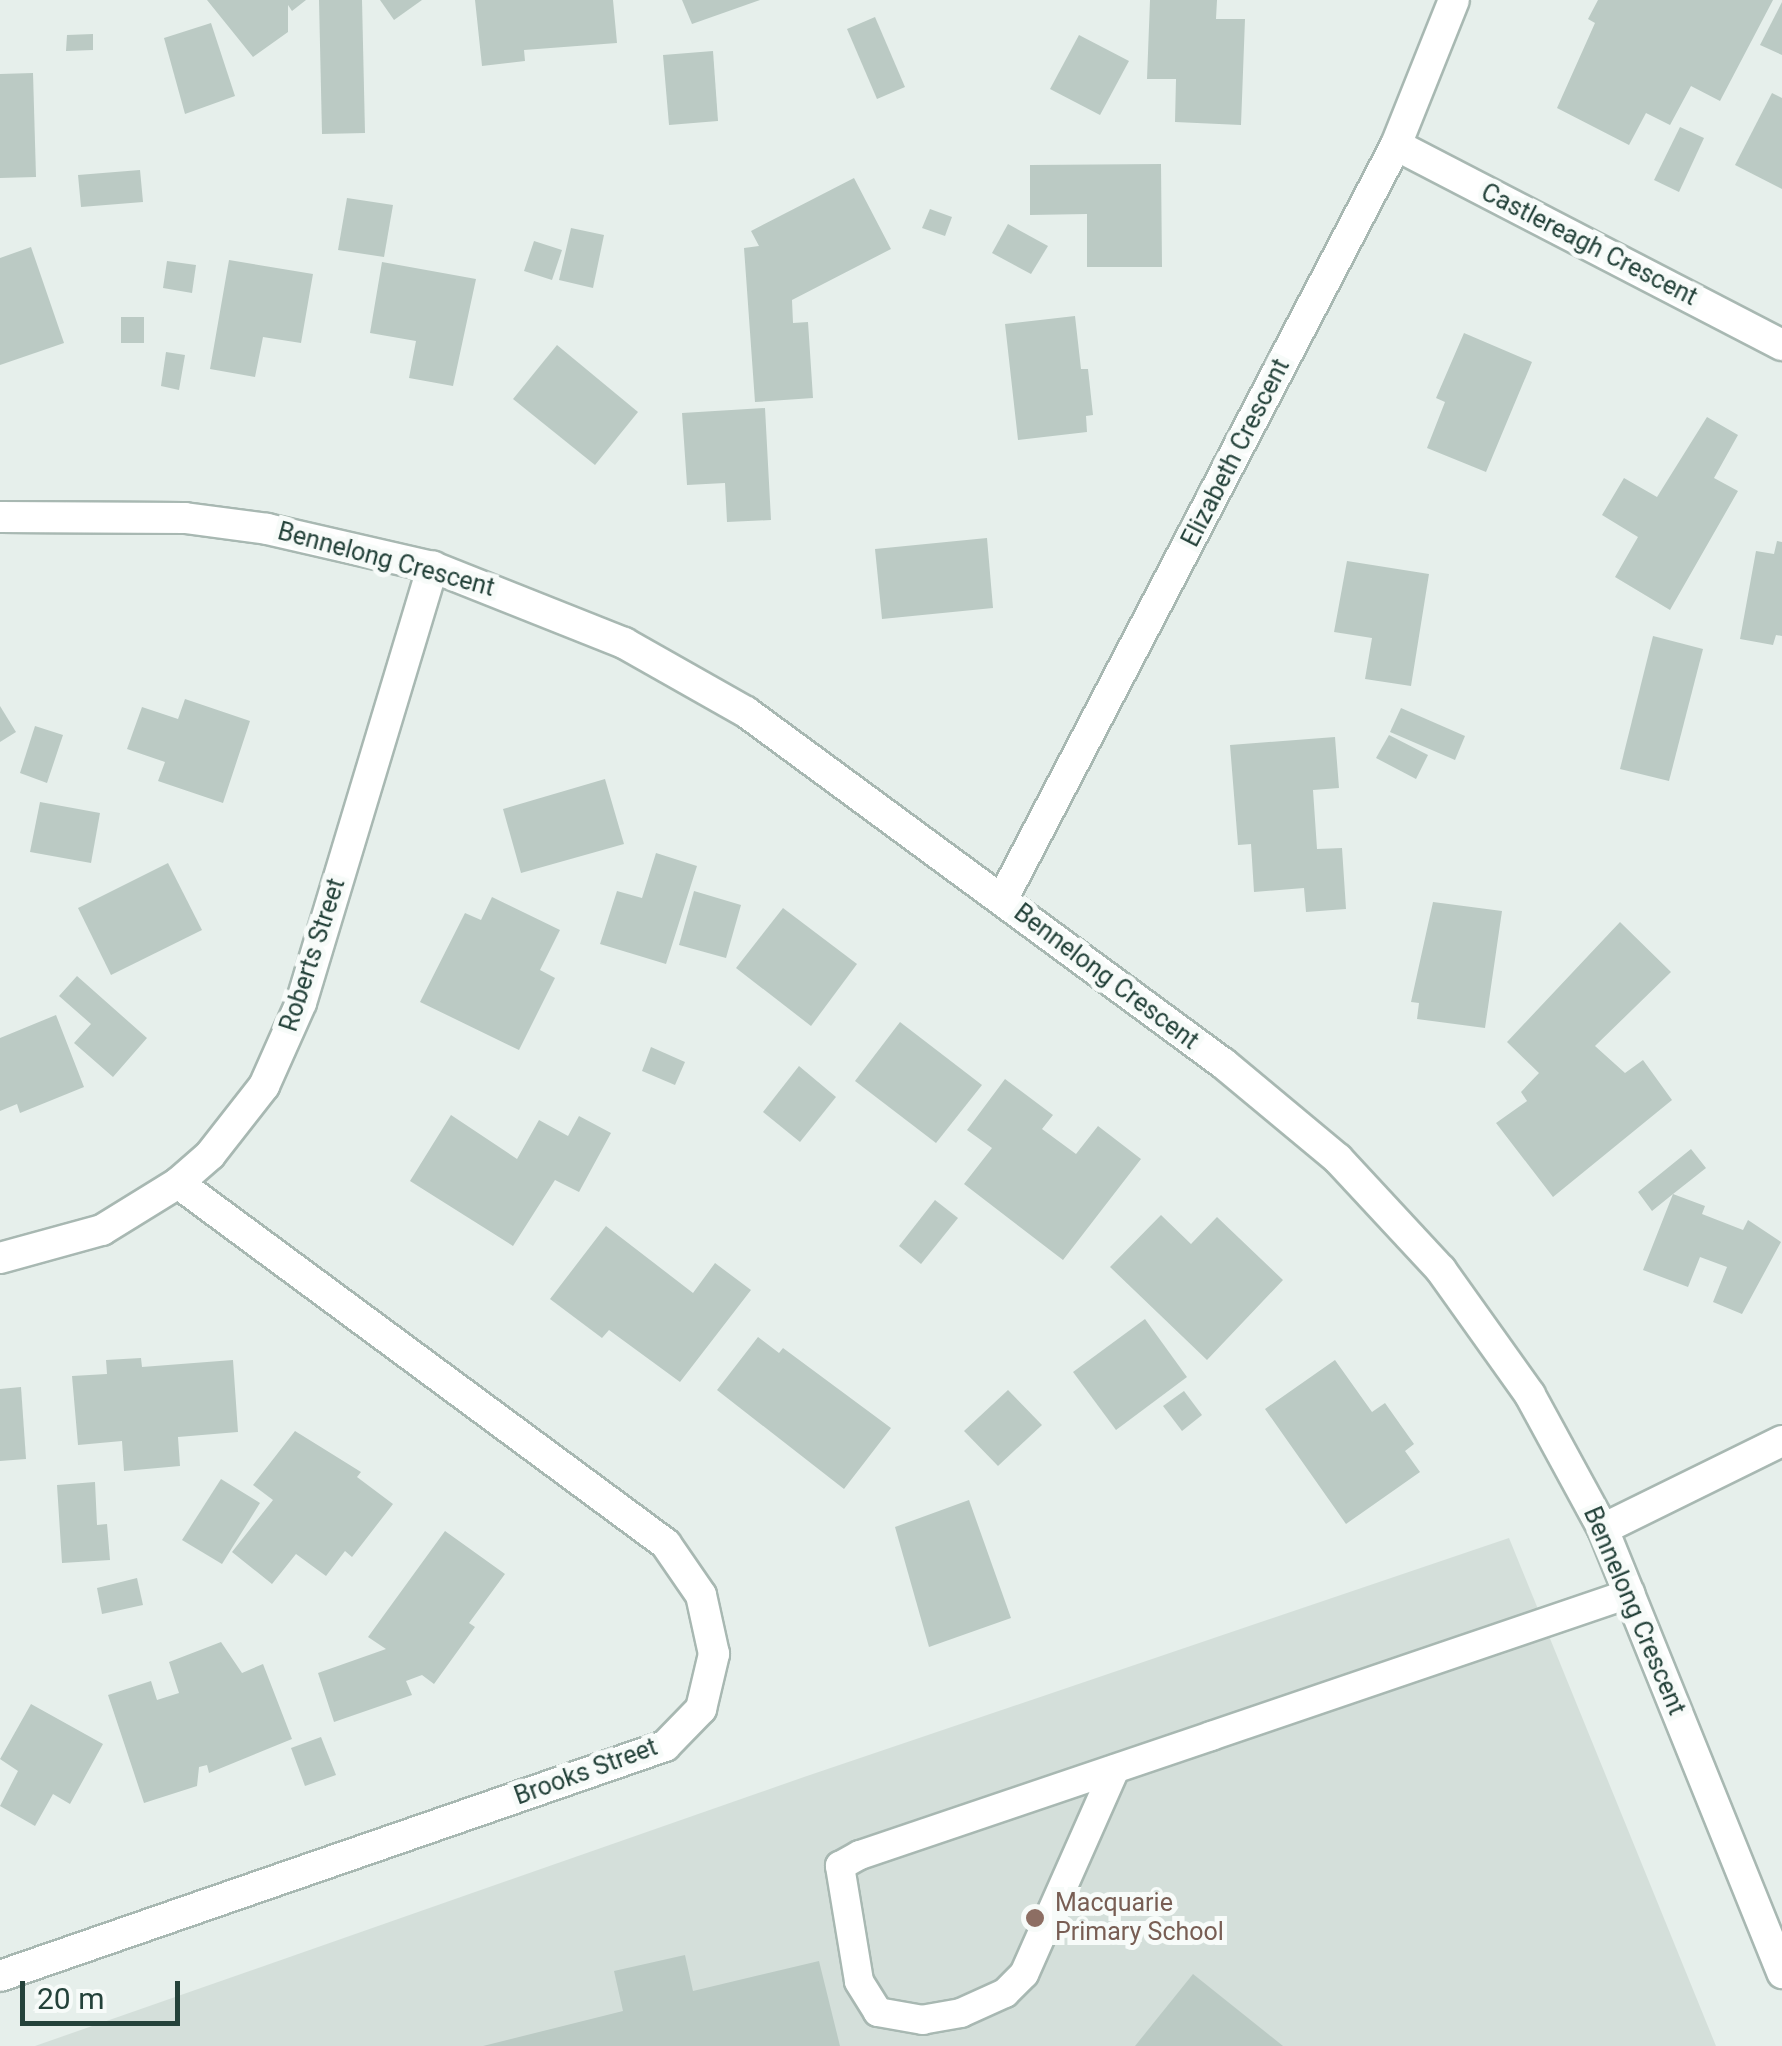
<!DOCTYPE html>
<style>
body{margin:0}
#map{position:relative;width:1782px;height:2046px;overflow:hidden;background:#e6efeb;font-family:Roboto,sans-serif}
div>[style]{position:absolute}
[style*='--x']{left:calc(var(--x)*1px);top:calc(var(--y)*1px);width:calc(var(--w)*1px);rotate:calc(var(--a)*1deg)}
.built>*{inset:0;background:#d4dfda}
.building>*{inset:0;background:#bbcac4}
.roads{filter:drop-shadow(2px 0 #a8b8b2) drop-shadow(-2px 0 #a8b8b2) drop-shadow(0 2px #a8b8b2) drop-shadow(0 -2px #a8b8b2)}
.lane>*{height:28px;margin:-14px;padding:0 14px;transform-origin:14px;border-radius:14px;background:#fff}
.street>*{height:30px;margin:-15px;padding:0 15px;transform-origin:15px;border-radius:15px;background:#fff}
.dots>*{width:28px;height:28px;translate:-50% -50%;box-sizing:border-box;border:5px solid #f7fbf9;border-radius:50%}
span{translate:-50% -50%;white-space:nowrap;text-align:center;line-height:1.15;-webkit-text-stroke:10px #f7fbf9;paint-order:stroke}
.street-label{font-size:25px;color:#24423a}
.education-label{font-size:25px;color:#785e54}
.left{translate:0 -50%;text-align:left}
.scale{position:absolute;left:20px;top:1981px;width:160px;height:45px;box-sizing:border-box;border:5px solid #24423a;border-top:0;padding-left:12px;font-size:30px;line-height:35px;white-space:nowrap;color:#24423a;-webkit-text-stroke:8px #f7fbf9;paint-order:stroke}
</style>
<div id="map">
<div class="built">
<i style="clip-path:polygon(1509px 1538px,1716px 2046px,35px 2046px,804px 1777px)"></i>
</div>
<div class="building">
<i style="clip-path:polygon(207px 0,306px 0,292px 11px,288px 5px,288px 32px,253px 57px)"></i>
<i style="clip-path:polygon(319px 0,362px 0,365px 133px,322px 134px)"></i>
<i style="clip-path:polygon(380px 0,422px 0,394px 20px)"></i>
<i style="clip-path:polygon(475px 0,613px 0,617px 43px,524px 50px,525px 61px,482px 66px)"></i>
<i style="clip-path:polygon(682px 0,760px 0,692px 24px)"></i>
<i style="clip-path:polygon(1150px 0,1217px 0,1216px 19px,1245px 19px,1241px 125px,1175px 122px,1176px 79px,1147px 79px)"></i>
<i style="clip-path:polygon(1598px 0,1773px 0,1720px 101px,1691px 86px,1670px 125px,1646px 113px,1629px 145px,1557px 108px,1595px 23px,1588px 19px)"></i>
<i style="clip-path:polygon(1782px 2px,1782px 55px,1760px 45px)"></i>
<i style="clip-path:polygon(875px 17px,905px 87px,877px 99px,847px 29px)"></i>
<i style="clip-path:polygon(211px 23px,235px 96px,185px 114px,164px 38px)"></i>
<i style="clip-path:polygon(93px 34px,93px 50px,66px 51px,67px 35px)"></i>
<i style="clip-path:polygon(1079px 35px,1129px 61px,1100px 115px,1050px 89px)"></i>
<i style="clip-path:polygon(713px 51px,718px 121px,669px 125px,663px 55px)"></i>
<i style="clip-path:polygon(33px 73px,36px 177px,0 178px,0 74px)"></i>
<i style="clip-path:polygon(1772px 93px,1782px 98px,1782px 189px,1735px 165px)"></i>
<i style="clip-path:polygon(1680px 127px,1704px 138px,1679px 192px,1654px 180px)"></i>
<i style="clip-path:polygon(1161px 164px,1162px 267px,1087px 267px,1087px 214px,1030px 215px,1030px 165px)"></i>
<i style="clip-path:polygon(140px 170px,143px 202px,81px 207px,78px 175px)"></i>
<i style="clip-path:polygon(854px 178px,891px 249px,792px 300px,793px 323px,808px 322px,813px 398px,755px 402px,744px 248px,759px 246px,751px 231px)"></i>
<i style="clip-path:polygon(347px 198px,393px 205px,384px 257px,338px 250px)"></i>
<i style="clip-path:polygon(930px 209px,952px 217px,945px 236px,922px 228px)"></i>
<i style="clip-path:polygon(1008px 224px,1048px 246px,1031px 274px,992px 253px)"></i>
<i style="clip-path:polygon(571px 228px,604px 235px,593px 288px,559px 280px)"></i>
<i style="clip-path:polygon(534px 241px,562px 250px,552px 280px,524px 271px)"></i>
<i style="clip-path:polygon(31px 247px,64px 343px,0 365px,0 258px)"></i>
<i style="clip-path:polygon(229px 260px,313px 274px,301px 343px,263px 337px,255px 377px,210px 369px)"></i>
<i style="clip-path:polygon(167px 261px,196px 265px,192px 293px,163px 288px)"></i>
<i style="clip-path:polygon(382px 262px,476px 279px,453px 386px,409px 378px,416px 341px,370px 333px)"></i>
<i style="clip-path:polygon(1075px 316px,1081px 369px,1088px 369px,1093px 415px,1086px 416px,1087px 432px,1018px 440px,1005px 324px)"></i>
<i style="clip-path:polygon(121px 317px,144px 317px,144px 343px,121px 343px)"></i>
<i style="clip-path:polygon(1464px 333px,1532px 362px,1486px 472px,1427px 448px,1445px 402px,1436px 398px)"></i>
<i style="clip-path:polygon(557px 345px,638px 412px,595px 465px,513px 399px)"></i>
<i style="clip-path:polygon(166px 352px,185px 355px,179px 390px,161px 386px)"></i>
<i style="clip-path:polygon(765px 408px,771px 520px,727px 522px,725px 483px,687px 485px,682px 413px)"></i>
<i style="clip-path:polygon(1707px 417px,1738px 435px,1714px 478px,1738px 491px,1670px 610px,1615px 577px,1638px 537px,1602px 515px,1624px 478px,1657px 497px)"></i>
<i style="clip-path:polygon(987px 538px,993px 608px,882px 619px,875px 549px)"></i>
<i style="clip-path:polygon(1777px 541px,1782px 542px,1782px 636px,1776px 635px,1773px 645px,1740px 639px,1756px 551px,1774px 554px)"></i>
<i style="clip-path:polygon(1347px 561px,1429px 574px,1411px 686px,1365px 679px,1372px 638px,1334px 632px)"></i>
<i style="clip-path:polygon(1653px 636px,1703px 649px,1669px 781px,1620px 769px)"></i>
<i style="clip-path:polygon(185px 699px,250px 721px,223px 803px,158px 781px,165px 762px,127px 749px,142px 707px,178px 719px)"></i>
<i style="clip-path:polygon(0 706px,16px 732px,0 742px)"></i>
<i style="clip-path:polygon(1401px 708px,1465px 736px,1455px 760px,1390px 732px)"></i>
<i style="clip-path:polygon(35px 726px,63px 735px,47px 783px,20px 773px)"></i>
<i style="clip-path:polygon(1389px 735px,1428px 755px,1416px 779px,1376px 758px)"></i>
<i style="clip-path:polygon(1335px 737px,1339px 788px,1313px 790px,1317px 849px,1342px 848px,1346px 909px,1306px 912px,1304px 888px,1254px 892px,1251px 844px,1238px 845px,1230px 745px)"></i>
<i style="clip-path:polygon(605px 779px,624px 844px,521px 873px,503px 809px)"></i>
<i style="clip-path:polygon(40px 802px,100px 813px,91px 863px,30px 852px)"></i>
<i style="clip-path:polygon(656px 853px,697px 866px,666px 964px,600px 944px,617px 891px,642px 898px)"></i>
<i style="clip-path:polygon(168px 863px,202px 930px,111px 975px,78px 908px)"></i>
<i style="clip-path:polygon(694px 891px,741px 905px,726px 958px,679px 945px)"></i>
<i style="clip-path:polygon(492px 897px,560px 930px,540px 970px,555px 978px,519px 1050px,420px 1002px,465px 913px,481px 920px)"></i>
<i style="clip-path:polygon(1433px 902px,1502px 911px,1485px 1028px,1417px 1019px,1419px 1003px,1411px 1002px)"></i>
<i style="clip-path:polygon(783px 908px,857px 964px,811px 1026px,736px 968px)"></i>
<i style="clip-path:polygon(1620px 922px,1671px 972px,1595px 1046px,1625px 1073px,1643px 1060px,1672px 1100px,1553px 1197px,1496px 1123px,1527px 1101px,1521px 1092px,1539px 1073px,1507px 1042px)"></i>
<i style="clip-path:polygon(77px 976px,147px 1038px,113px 1077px,74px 1043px,91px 1024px,59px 996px)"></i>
<i style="clip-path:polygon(56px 1015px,84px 1087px,20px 1113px,17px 1104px,0 1111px,0 1038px)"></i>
<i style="clip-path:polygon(900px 1022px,982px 1085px,936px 1143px,855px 1081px)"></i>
<i style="clip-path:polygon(651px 1047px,685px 1062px,675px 1085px,642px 1071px)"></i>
<i style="clip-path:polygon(799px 1066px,836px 1097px,800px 1142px,763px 1112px)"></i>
<i style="clip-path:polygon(1005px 1079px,1053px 1115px,1042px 1129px,1076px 1154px,1098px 1126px,1141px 1159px,1063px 1260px,964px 1184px,992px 1148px,967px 1130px)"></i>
<i style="clip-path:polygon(451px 1115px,517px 1159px,539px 1120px,568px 1136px,579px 1116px,611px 1133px,579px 1192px,555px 1180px,513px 1246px,410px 1181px)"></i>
<i style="clip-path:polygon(1691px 1149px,1706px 1168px,1673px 1194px,1705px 1206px,1702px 1214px,1743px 1230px,1748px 1220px,1781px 1242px,1742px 1314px,1713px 1302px,1727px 1267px,1700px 1257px,1688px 1287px,1643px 1270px,1673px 1194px,1652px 1211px,1638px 1192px)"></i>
<i style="clip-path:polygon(935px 1200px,958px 1218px,921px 1264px,899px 1246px)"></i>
<i style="clip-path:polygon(1161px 1215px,1191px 1244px,1217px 1217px,1283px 1280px,1207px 1360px,1110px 1267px)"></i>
<i style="clip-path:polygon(606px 1226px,693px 1293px,715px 1263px,751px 1290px,680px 1382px,609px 1330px,602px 1338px,550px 1299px)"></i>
<i style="clip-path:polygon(1145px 1319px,1187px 1377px,1116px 1430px,1073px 1372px)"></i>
<i style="clip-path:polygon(758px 1337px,779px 1353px,783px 1348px,891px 1428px,844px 1489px,717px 1390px)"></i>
<i style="clip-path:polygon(141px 1358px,142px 1367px,233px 1360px,238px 1432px,178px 1437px,180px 1466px,124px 1471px,122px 1441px,78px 1445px,72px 1376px,107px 1374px,106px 1360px)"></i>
<i style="clip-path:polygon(1335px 1360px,1372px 1412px,1385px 1403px,1414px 1444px,1405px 1451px,1420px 1472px,1346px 1524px,1265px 1409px)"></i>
<i style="clip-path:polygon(21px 1387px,26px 1459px,0 1461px,0 1389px)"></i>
<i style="clip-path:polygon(1008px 1390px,1042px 1425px,998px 1466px,964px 1431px)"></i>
<i style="clip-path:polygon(1184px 1391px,1202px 1415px,1182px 1431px,1163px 1406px)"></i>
<i style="clip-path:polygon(295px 1431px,361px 1472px,357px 1477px,393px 1504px,352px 1557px,345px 1551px,326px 1576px,296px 1554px,272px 1584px,232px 1552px,273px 1500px,253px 1485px)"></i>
<i style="clip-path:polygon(221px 1479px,260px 1503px,222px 1564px,182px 1540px)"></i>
<i style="clip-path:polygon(95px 1482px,97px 1525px,107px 1524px,110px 1560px,62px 1563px,57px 1485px)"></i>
<i style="clip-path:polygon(969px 1500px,1011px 1618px,929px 1647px,895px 1527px)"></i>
<i style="clip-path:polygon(445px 1531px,505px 1574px,469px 1623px,475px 1627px,434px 1684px,422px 1675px,406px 1681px,412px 1695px,334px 1722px,318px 1673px,386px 1649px,368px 1637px)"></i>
<i style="clip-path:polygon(137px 1578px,143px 1605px,102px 1614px,97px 1588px)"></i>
<i style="clip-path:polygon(221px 1642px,242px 1673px,263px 1664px,292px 1739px,209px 1773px,207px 1765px,199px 1767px,197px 1786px,144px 1803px,108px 1695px,151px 1681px,157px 1700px,179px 1693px,169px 1662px)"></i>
<i style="clip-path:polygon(31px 1704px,103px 1744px,70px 1804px,53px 1794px,35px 1826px,0 1806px,18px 1771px,0 1759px)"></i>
<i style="clip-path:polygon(321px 1737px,336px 1775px,305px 1786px,291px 1748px)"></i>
<i style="clip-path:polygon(685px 1955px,693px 1991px,819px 1961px,840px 2046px,483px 2046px,623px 2011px,614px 1971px)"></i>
<i style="clip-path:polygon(1193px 1974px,1283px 2046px,1135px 2046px)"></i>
</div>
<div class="roads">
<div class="lane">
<i style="--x:1115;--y:1769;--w:224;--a:113.9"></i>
<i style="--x:1024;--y:1974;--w:27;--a:135"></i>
<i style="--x:1005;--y:1993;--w:48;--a:155.6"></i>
<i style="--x:961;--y:2013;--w:39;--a:170"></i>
<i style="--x:923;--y:2020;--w:46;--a:-169.9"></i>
<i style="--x:878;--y:2012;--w:36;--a:-122"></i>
<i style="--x:859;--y:1981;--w:117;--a:-99.4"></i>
<i style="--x:840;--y:1866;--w:23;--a:-29"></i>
<i style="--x:860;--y:1855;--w:371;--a:-18.7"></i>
<i style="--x:1211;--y:1736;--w:443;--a:-18.8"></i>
</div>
<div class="street">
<i style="--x:1396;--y:145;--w:435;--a:27.4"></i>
<i style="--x:0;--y:517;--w:185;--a:0.3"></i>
<i style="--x:185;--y:518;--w:83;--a:7.6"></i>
<i style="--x:267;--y:529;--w:170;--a:12.9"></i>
<i style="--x:433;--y:567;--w:206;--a:21.7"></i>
<i style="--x:624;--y:643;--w:140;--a:29.5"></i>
<i style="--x:746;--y:712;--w:594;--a:36.37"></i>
<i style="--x:1224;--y:1064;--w:148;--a:39.8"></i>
<i style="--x:1338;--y:1159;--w:151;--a:47.1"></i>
<i style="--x:1441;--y:1270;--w:153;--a:54.5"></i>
<i style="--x:1530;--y:1395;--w:153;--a:61.4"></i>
<i style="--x:1603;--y:1529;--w:479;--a:68"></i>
<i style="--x:1002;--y:900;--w:852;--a:-62.44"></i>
<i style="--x:1396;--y:145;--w:156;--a:-68.2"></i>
<i style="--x:0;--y:1258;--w:106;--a:-15.4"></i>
<i style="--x:102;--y:1230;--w:89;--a:-31.7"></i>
<i style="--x:178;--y:1183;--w:43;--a:-41.2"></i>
<i style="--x:210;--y:1155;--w:88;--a:-52"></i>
<i style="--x:264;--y:1086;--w:91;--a:-66"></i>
<i style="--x:301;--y:1003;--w:456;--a:-73.2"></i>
<i style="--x:1603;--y:1529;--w:199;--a:-26.2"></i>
<i style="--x:0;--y:1976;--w:704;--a:-19.08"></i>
<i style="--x:665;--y:1746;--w:52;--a:-45.8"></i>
<i style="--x:701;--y:1709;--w:57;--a:-76.7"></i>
<i style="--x:714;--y:1654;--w:60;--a:-102.4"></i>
<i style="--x:701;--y:1595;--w:62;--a:-124.5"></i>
<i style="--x:666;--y:1544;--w:607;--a:-143.51"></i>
</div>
</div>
<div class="dots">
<i style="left:1035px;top:1918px;background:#8d6e63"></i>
</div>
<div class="street-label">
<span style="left:1589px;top:245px;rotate:27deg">Castlereagh Crescent</span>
<span style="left:1236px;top:453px;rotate:-63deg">Elizabeth Crescent</span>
<span style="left:386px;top:560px;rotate:15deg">Bennelong Crescent</span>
<span style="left:313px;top:955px;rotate:-72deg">Roberts Street</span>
<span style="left:1106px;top:977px;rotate:37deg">Bennelong Crescent</span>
<span style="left:1634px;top:1611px;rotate:67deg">Bennelong Crescent</span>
<span style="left:586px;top:1772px;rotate:-20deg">Brooks Street</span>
</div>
<div class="education-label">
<span class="left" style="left:1055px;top:1918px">Macquarie<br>Primary School</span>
</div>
<div class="scale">20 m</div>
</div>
